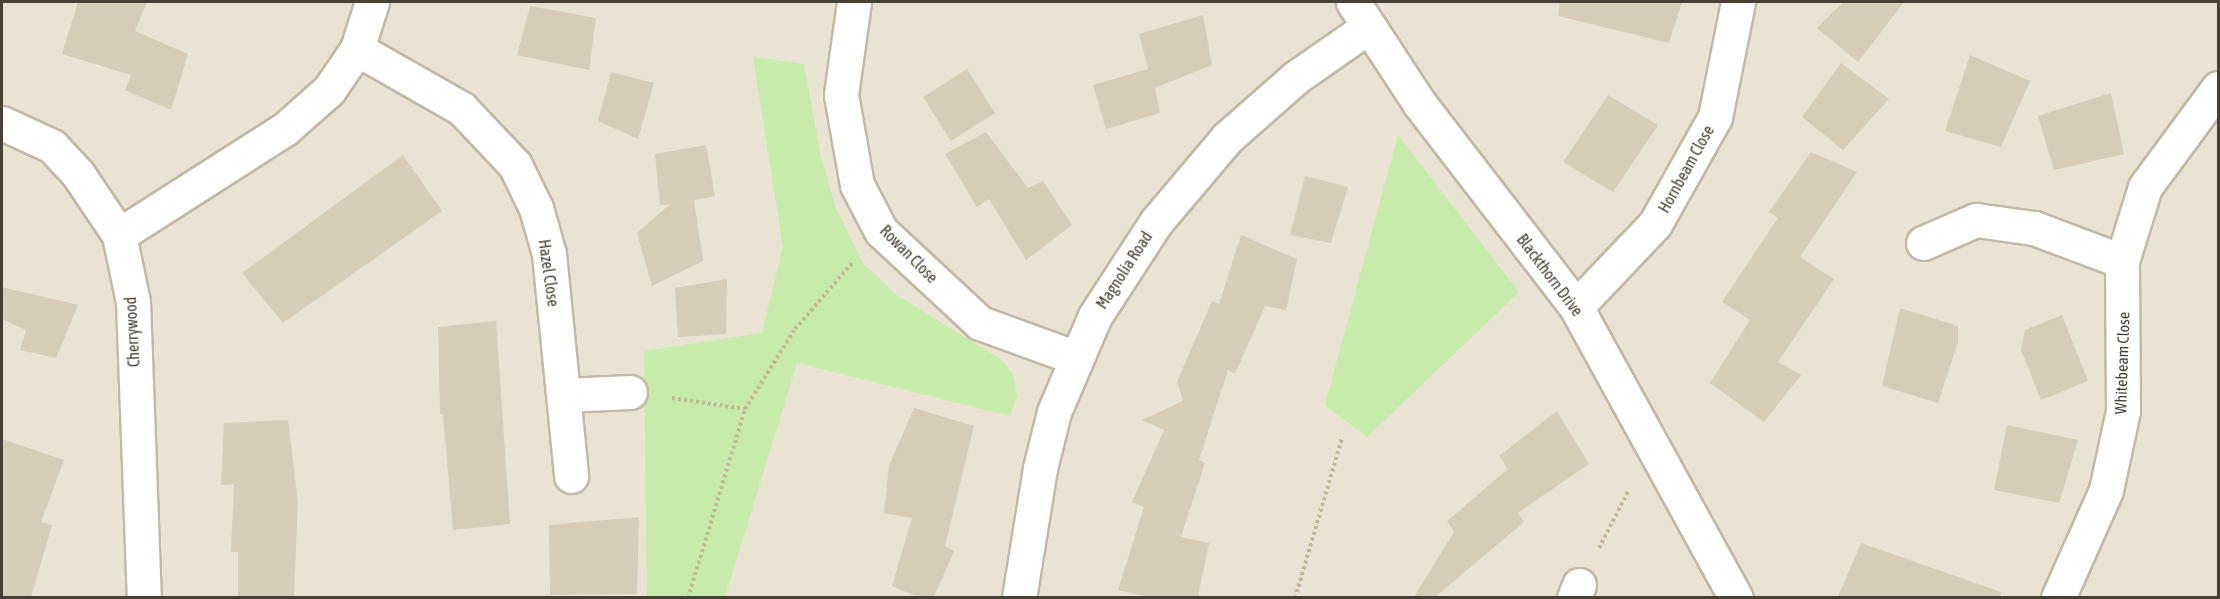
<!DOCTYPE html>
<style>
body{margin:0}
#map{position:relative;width:2220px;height:599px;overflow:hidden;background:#f4f0e4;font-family:"Asap Condensed",sans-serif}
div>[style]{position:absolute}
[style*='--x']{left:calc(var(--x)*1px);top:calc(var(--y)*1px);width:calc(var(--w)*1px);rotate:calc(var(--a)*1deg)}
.residential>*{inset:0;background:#e8e3d2}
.green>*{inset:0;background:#c7ebaa}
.building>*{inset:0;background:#d6cdb9}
.path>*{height:4px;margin-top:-2px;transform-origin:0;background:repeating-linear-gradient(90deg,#c2b797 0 3px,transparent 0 6px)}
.roads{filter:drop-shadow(2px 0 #c0b9a6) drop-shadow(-2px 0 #c0b9a6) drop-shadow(0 2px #c0b9a6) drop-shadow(0 -2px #c0b9a6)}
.minor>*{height:33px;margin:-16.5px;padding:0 16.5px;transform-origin:16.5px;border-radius:16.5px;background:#fff}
span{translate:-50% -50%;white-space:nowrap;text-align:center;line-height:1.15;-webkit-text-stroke:6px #fff;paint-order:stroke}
.street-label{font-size:16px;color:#464134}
.frame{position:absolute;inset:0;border:3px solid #464134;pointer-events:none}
</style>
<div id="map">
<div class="residential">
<i style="clip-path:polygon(2px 2px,2218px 2px,2218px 597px,2px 597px)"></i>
</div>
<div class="green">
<i style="clip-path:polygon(753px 57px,804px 64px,820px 153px,835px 206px,863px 263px,895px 294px,1002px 360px,1013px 374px,1017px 396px,1010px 416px,797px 363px,725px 597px,647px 597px,644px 351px,762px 333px,783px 247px)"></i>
<i style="clip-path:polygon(1398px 135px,1519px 292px,1367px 437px,1325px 405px)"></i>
</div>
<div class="building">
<i style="clip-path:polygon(78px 2px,147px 2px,135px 31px,188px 54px,171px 110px,125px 90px,131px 75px,62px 54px)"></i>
<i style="clip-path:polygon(1560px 2px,1682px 2px,1669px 43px,1558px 16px)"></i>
<i style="clip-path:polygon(1843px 2px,1904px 2px,1858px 62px,1817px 28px)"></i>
<i style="clip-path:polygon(530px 6px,596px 18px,589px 70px,517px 55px)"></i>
<i style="clip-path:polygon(1203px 15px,1212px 65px,1155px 88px,1160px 113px,1106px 129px,1093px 85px,1148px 69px,1139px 34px)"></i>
<i style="clip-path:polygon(1970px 55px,2030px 81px,2001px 147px,1945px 131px)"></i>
<i style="clip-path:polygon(1841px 63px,1889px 99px,1843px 150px,1802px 117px)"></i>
<i style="clip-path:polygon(967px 69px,995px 113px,951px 141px,923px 97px)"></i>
<i style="clip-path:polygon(611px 72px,654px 83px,638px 139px,598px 121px)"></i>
<i style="clip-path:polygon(2111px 93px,2124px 154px,2054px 170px,2038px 116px)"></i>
<i style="clip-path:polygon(1608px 95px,1658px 125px,1613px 192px,1563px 162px)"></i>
<i style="clip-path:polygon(986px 132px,1028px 188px,1043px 181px,1072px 225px,1026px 260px,989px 199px,977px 207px,945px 154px)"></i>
<i style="clip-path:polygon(706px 145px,715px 196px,694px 200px,703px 261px,652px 286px,637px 233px,670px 204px,660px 205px,655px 154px)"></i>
<i style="clip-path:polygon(1811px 152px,1857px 172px,1800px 257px,1834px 279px,1778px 362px,1801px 375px,1764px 422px,1710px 383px,1750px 320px,1722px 302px,1778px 218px,1769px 212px)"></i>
<i style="clip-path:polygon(403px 155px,442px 211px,283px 323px,242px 273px)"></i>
<i style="clip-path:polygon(1305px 176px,1348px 187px,1331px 243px,1290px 235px)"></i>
<i style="clip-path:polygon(1241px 235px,1297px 259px,1286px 310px,1265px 306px,1235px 374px,1228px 370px,1199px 460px,1205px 463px,1181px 537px,1209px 543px,1198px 597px,1149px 597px,1118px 590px,1144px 507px,1132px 502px,1164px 430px,1142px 420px,1183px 401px,1177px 382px,1212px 301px,1219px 304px)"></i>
<i style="clip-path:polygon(727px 279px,726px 334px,678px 337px,675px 288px)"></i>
<i style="clip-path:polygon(2px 287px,78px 305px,56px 358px,20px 350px,26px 330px,2px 319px)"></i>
<i style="clip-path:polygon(1900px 308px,1958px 326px,1958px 342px,1938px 403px,1882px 386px)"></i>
<i style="clip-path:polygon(2062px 315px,2088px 381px,2041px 400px,2021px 350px,2025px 330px)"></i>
<i style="clip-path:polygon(496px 321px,510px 524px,453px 530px,443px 414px,440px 414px,438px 327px)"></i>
<i style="clip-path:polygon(914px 408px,974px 426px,945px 546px,954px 551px,934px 597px,918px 597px,892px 586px,912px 518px,884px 513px,889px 466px)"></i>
<i style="clip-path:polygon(1557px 411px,1589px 464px,1518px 513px,1524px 522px,1435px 597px,1414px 597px,1454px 532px,1447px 521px,1508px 469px,1499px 456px)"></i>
<i style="clip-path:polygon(288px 420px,298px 502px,294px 597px,238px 597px,238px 552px,231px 552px,234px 484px,221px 485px,224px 423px)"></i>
<i style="clip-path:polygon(2007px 425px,2078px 440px,2059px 503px,1994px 490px)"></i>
<i style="clip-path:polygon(2px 439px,64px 460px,41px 522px,52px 525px,31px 597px,2px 597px)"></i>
<i style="clip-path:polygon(639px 517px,637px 594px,550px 595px,549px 525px)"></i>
<i style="clip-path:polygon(1861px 543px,2001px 592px,2000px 597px,1838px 597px)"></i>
</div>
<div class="path">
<i style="--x:672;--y:398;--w:74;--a:8.6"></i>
<i style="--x:1599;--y:548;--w:65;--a:-62.7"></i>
<i style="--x:688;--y:598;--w:197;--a:-73.2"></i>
<i style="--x:745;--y:409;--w:94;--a:-58"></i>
<i style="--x:795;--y:329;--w:89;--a:-49.1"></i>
<i style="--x:1295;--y:598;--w:167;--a:-73.6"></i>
</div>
<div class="roads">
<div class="minor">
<i style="--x:854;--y:2;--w:94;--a:98"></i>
<i style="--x:841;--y:95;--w:91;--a:79.9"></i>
<i style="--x:857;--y:185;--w:52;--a:62.4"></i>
<i style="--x:881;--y:231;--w:135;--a:42.9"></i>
<i style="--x:980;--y:323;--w:102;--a:20"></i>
<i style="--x:1353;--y:2;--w:121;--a:56.8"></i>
<i style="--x:1419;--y:103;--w:257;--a:52.4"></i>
<i style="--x:1576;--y:307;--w:332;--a:61.2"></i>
<i style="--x:357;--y:49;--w:121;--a:29.7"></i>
<i style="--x:462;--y:109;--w:77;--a:46.6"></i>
<i style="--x:515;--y:165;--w:48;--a:64"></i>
<i style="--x:536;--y:208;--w:48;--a:74.2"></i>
<i style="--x:549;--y:254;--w:223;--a:84.3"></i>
<i style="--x:2;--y:123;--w:55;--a:24.7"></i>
<i style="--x:52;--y:146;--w:38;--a:47"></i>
<i style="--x:78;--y:174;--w:73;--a:56.1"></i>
<i style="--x:119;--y:235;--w:68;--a:78.2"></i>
<i style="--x:133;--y:302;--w:296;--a:87.9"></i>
<i style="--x:119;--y:235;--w:197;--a:-32.6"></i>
<i style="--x:285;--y:129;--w:59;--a:-41.6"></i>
<i style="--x:329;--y:90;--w:50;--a:-55.7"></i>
<i style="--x:357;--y:49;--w:49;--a:-72.3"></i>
<i style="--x:1923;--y:243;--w:58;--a:-23.5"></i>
<i style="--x:1976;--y:220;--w:59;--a:7.9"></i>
<i style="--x:2034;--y:228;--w:94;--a:20.6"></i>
<i style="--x:1576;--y:307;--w:115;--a:-46.4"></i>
<i style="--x:1655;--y:224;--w:123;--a:-60.7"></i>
<i style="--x:1715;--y:117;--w:117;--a:-78.7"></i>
<i style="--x:564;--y:395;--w:66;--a:-2.6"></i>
<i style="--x:1019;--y:598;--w:132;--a:-80.8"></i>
<i style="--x:1040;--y:468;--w:58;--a:-76"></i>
<i style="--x:1054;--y:412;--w:104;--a:-66.9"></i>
<i style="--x:1095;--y:316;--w:112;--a:-57"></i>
<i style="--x:1156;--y:222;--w:110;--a:-49.8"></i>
<i style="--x:1227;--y:138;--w:91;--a:-41.4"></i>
<i style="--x:1295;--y:78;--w:89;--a:-34.9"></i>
<i style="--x:1574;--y:598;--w:14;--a:-69"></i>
<i style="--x:2058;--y:598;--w:118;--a:-66"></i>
<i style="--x:2106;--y:490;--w:81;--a:-77.9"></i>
<i style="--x:2123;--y:411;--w:150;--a:-90.4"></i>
<i style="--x:2122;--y:261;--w:77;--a:-72.7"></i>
<i style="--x:2145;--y:187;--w:123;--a:-53.6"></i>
</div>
</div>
<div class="street-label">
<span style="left:1686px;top:169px;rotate:-61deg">Hornbeam Close</span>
<span style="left:909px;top:254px;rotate:45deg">Rowan Close</span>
<span style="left:1124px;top:270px;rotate:-57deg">Magnolia Road</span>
<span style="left:549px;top:273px;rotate:82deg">Hazel Close</span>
<span style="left:1550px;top:275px;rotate:53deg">Blackthorn Drive</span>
<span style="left:132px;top:332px;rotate:-93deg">Cherrywood</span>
<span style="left:2122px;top:363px;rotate:-88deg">Whitebeam Close</span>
</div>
<div class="frame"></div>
</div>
